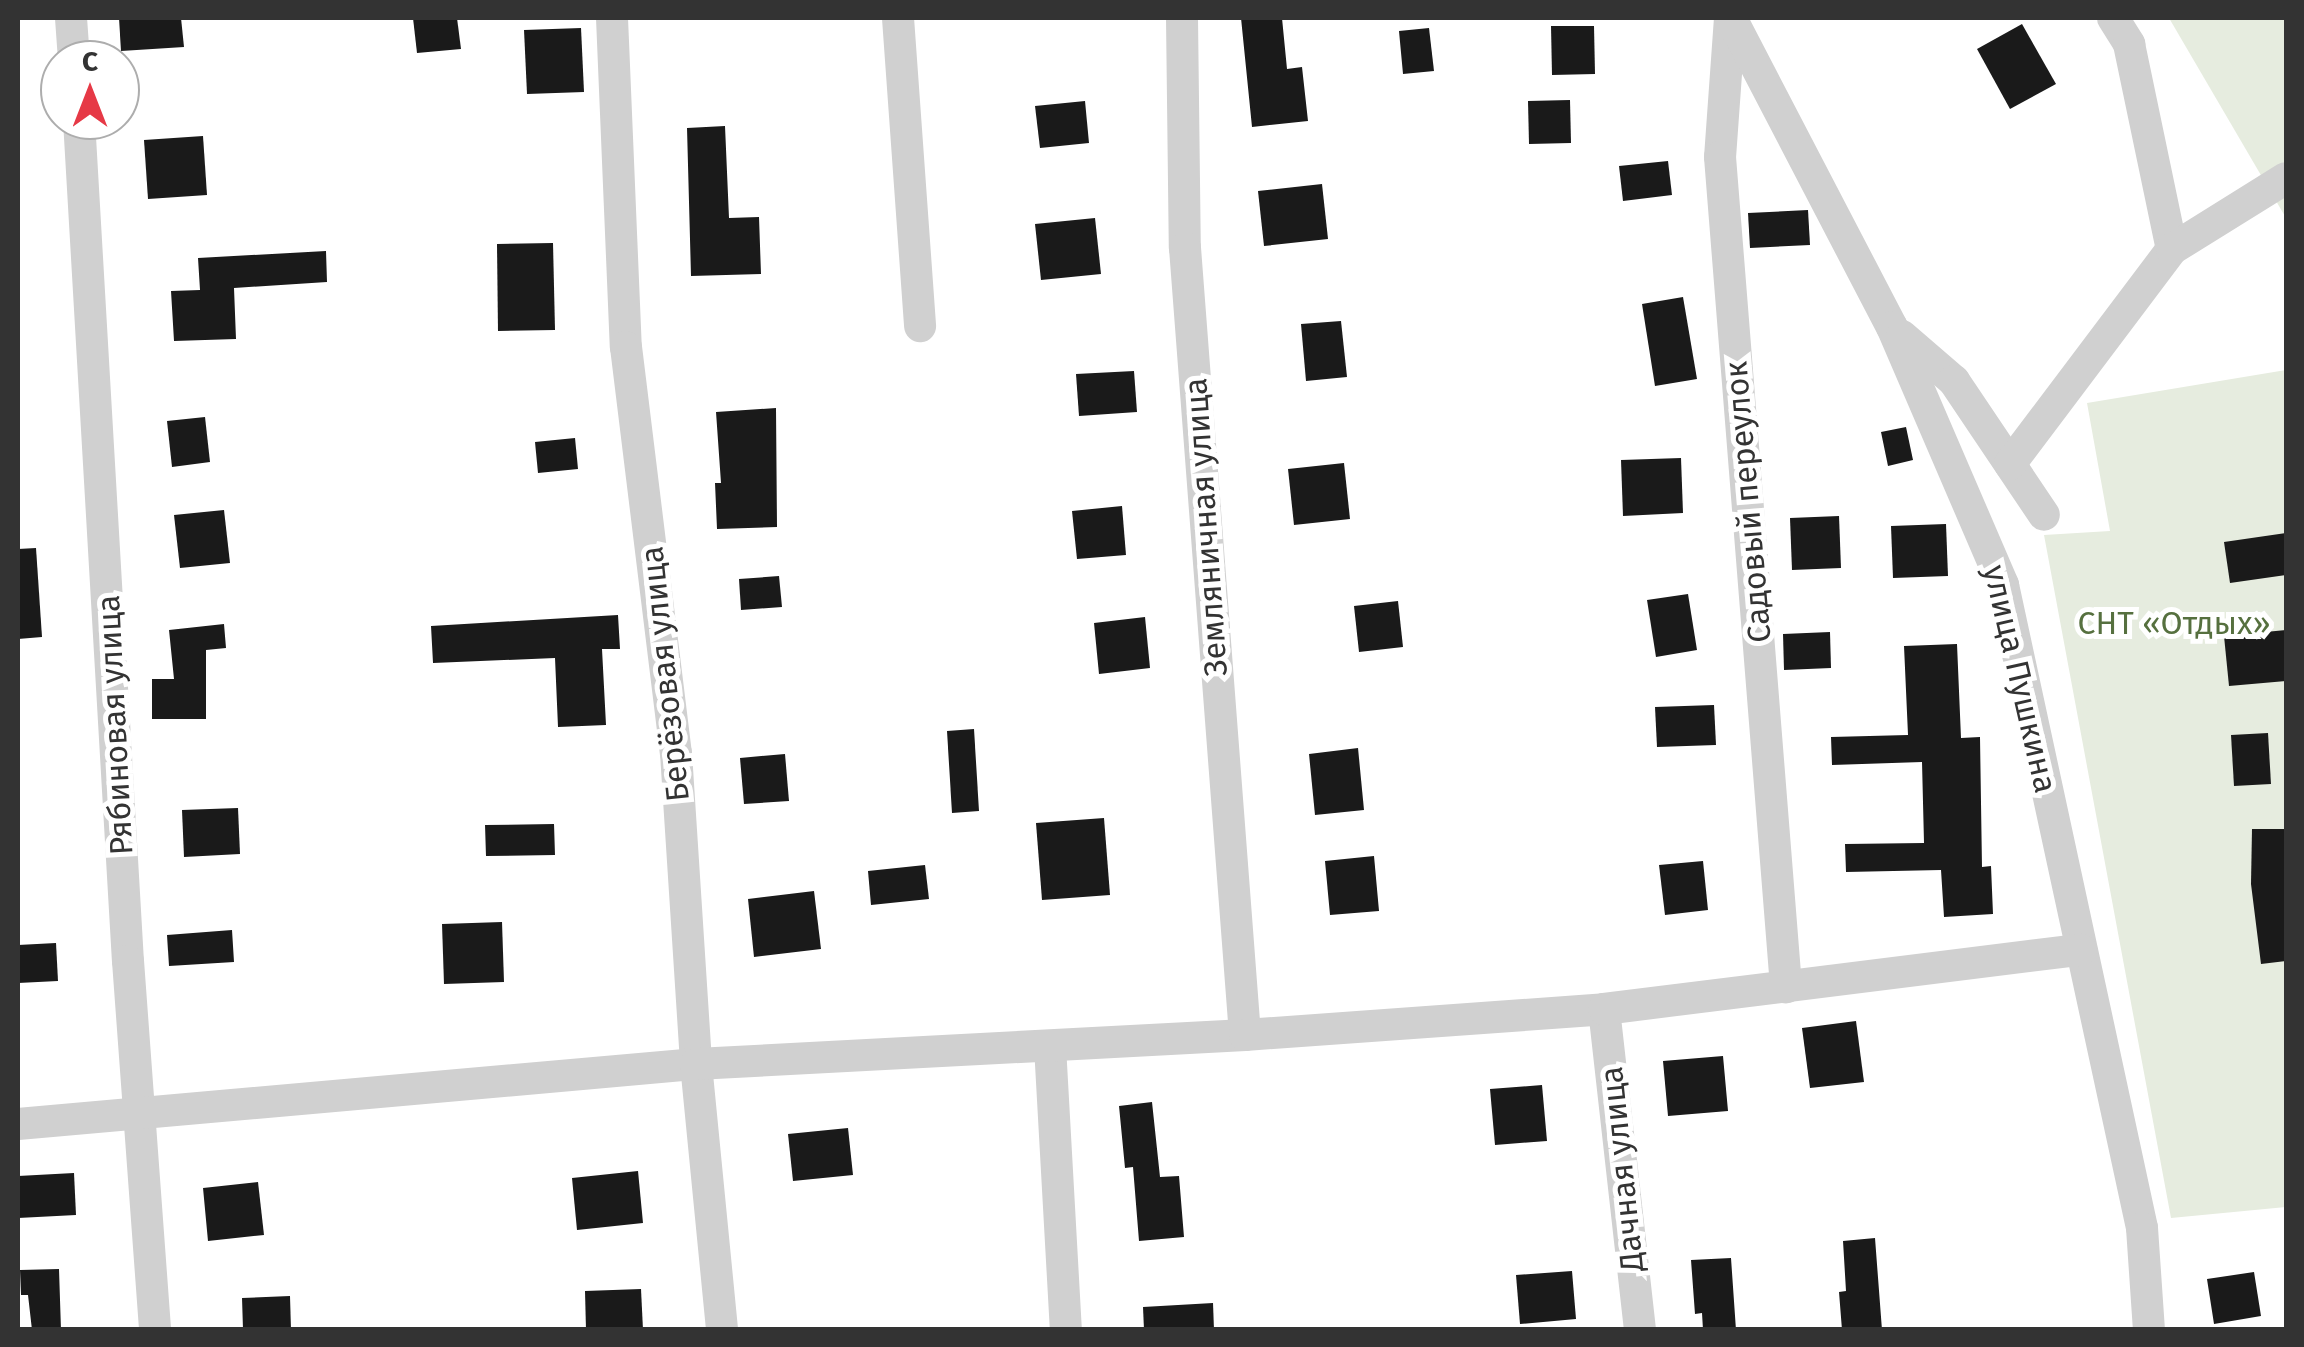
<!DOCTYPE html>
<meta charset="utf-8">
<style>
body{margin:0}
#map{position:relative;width:2304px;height:1347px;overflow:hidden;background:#fff;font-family:"Fira Sans",sans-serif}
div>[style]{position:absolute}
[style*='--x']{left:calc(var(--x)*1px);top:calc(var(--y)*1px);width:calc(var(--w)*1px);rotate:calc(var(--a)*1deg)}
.green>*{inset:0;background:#e6ecdf}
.building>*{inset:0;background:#1a1a1a}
.minor>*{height:32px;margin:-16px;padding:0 16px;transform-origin:16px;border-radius:16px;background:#d0d0d0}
span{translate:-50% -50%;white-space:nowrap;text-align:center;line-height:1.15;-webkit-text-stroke:10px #fff;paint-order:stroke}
.street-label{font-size:32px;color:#333}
.park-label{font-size:32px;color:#56703f}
.frame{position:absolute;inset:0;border:20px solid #333;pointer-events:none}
.north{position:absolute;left:40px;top:40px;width:100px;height:100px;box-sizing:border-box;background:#fff;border:2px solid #adadad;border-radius:50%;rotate:0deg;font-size:28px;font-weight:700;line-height:40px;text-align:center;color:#333}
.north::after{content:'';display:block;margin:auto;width:35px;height:45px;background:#e63946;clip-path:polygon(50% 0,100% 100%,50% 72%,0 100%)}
</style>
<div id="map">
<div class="green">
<i style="clip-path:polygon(2169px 18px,2286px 18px,2286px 218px)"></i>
<i style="clip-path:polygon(2286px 370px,2286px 1207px,2171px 1218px,2044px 535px,2110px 531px,2087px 403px)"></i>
</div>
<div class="building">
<i style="clip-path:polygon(119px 18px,181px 18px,184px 47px,121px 51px)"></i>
<i style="clip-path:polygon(413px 18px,457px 18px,461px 49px,417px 53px)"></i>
<i style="clip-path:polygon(1241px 18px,1282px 18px,1287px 69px,1302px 67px,1308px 121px,1252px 127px)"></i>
<i style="clip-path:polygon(2022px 24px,2056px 84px,2010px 109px,1977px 49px)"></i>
<i style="clip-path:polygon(1551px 26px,1594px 26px,1595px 74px,1552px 75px)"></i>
<i style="clip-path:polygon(581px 28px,584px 92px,527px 94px,524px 30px)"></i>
<i style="clip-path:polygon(1429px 28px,1434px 71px,1403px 74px,1399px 31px)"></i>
<i style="clip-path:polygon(1570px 100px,1571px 143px,1529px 144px,1528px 101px)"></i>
<i style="clip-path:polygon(1085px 101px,1089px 143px,1040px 148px,1035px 106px)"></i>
<i style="clip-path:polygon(725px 126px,729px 218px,759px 217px,761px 274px,691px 276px,687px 128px)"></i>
<i style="clip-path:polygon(203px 136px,207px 195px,148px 199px,144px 140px)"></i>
<i style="clip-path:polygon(1668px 161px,1672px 195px,1623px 201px,1619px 166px)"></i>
<i style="clip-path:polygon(1322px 184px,1328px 239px,1264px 246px,1258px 191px)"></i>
<i style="clip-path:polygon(1808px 210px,1810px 245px,1750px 248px,1748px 213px)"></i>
<i style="clip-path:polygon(1095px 218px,1101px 274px,1041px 280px,1035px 224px)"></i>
<i style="clip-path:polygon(553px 243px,555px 330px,498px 331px,497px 244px)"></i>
<i style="clip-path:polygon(326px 251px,327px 282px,234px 288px,236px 339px,174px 341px,171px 291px,200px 290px,198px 258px)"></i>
<i style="clip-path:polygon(1683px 297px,1697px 379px,1655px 386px,1642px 304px)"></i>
<i style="clip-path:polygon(1341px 321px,1347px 377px,1306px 381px,1301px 324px)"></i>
<i style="clip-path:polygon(1134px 371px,1137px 412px,1079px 416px,1076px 374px)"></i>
<i style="clip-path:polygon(776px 408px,777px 527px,717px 529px,715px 483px,721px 483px,716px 412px)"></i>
<i style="clip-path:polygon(205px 417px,210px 462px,172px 467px,167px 421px)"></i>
<i style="clip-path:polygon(1906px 427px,1913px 460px,1888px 466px,1881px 432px)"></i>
<i style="clip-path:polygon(575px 438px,578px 469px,538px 473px,535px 442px)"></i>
<i style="clip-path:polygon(1681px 458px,1683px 513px,1623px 516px,1621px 460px)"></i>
<i style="clip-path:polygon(1344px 463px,1350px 519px,1294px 525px,1288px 469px)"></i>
<i style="clip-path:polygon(1122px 506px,1126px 555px,1077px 559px,1072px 511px)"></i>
<i style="clip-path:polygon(224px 510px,230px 563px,180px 568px,174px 515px)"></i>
<i style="clip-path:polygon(1839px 516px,1841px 568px,1792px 570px,1790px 518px)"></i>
<i style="clip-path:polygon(1946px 524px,1948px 576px,1893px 578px,1891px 526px)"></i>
<i style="clip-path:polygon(2286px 533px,2286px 575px,2230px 583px,2224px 542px)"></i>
<i style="clip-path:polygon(36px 548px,42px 637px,18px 639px,18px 549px)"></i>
<i style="clip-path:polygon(779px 576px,782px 607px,741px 610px,739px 579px)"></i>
<i style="clip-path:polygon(1688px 594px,1697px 650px,1656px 657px,1647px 600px)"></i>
<i style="clip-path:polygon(1398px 601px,1403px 647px,1359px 652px,1354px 606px)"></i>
<i style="clip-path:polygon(618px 615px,620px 649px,602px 649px,606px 725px,558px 727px,555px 658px,433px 663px,431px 626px)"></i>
<i style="clip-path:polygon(1145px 617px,1150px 668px,1099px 674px,1094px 623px)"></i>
<i style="clip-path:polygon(224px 624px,226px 648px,206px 650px,206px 719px,152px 719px,152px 679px,174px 679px,169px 630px)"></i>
<i style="clip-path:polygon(2286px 630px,2286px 681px,2229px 686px,2224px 636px)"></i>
<i style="clip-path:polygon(1830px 632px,1831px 668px,1784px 670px,1783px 634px)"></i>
<i style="clip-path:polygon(1957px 644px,1961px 738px,1980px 737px,1982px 867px,1991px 866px,1993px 914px,1944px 917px,1941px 870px,1846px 872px,1845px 844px,1924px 843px,1922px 762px,1832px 765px,1831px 737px,1908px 735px,1904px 646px)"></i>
<i style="clip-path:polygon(1714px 705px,1716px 745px,1657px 747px,1655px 707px)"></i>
<i style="clip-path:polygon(974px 729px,979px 811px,952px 813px,947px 731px)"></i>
<i style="clip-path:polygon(2268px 733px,2271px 784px,2234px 786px,2231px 735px)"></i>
<i style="clip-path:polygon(1358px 748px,1364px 810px,1315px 815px,1309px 754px)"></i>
<i style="clip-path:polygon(785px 754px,789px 801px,744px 804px,740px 758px)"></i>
<i style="clip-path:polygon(238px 808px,240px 854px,184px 857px,182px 810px)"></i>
<i style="clip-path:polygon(1104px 818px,1110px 895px,1042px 900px,1036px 823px)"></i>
<i style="clip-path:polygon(554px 824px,555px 855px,486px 856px,485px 825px)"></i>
<i style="clip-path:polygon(2252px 829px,2286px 829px,2286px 961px,2261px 964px,2251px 884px)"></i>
<i style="clip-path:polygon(1374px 856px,1379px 911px,1330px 915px,1325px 861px)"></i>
<i style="clip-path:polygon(1703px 861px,1708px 910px,1665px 915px,1659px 865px)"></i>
<i style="clip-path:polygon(925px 865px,929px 899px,871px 905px,868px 871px)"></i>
<i style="clip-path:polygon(814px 891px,821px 949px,754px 957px,748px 899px)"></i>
<i style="clip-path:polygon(502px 922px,504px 982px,444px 984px,442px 924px)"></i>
<i style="clip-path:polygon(232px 930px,234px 962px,169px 966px,167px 935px)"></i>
<i style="clip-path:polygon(56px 943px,58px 981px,18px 983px,18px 945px)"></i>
<i style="clip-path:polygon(1856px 1021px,1864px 1082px,1810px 1088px,1802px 1028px)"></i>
<i style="clip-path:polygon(1723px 1056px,1728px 1111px,1668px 1116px,1663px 1061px)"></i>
<i style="clip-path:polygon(1542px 1085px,1547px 1141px,1495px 1145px,1490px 1089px)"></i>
<i style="clip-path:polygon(1152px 1102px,1160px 1177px,1179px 1176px,1184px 1237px,1139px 1241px,1133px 1167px,1125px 1168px,1119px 1106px)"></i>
<i style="clip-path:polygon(848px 1128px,853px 1175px,793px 1181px,788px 1134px)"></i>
<i style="clip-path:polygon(638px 1171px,643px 1223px,577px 1230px,572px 1178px)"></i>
<i style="clip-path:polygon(74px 1173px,76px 1215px,18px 1218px,18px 1176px)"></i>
<i style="clip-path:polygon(258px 1182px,264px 1235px,208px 1241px,203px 1188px)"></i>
<i style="clip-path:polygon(1875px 1238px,1882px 1330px,1842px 1330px,1839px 1292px,1846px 1291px,1843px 1241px)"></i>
<i style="clip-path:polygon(1731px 1258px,1736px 1330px,1703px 1330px,1702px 1313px,1695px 1314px,1691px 1260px)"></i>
<i style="clip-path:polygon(59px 1269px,61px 1330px,32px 1330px,28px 1295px,21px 1295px,20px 1270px)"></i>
<i style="clip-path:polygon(1572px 1271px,1576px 1319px,1520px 1324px,1516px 1275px)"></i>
<i style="clip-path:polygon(2254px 1272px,2261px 1316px,2214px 1324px,2207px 1279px)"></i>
<i style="clip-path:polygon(641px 1289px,643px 1330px,586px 1330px,585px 1291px)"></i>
<i style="clip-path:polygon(290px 1296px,291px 1330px,243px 1330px,242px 1298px)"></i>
<i style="clip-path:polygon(1213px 1303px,1214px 1330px,1144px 1330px,1143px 1307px)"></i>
</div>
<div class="minor">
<i style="--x:71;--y:18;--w:42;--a:85.9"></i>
<i style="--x:612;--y:18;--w:329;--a:87.6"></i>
<i style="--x:626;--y:347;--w:409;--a:83"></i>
<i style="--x:676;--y:753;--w:312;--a:86.3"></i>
<i style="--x:696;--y:1064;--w:267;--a:84.4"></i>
<i style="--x:898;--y:18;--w:309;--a:85.9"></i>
<i style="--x:1182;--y:18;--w:230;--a:89.3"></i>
<i style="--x:1185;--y:248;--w:789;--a:85.64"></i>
<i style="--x:1730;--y:18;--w:139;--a:94.1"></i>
<i style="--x:1720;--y:157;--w:833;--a:85.45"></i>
<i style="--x:1731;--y:18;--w:348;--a:62.5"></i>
<i style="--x:1892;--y:327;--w:281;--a:66.7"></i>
<i style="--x:2003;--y:585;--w:658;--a:77.8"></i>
<i style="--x:2142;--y:1228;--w:102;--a:86.1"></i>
<i style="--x:2113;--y:18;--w:31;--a:58"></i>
<i style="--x:2129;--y:44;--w:209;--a:78.2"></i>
<i style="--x:79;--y:120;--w:842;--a:86.67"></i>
<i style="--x:128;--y:961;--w:370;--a:85.8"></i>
<i style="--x:1902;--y:336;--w:69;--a:40.9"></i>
<i style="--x:1954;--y:381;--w:161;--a:56.1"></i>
<i style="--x:2010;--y:464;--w:269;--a:-53"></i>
<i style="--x:2172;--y:249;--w:134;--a:-31.9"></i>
<i style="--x:1604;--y:1009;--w:323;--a:83.6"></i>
<i style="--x:1050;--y:1046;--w:284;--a:86.8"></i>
<i style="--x:18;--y:1124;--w:681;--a:-5.06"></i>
<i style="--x:696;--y:1064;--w:550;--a:-3.02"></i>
<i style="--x:1245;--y:1035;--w:360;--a:-4.1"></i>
<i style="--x:1604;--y:1009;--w:481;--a:-7.1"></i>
</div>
<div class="street-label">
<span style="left:1748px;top:502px;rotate:-95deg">Садовый переулок</span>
<span style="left:1206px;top:527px;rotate:-94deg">Земляничная улица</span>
<span style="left:665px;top:674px;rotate:-96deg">Берёзовая улица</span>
<span style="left:2020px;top:679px;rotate:77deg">улица Пушкина</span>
<span style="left:115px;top:725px;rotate:-93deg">Рябиновая улица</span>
<span style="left:1622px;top:1169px;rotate:-96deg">Дачная улица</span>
</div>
<div class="park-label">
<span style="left:2174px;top:623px">СНТ «Отдых»</span>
</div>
<div class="frame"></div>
<div class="north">С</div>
</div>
